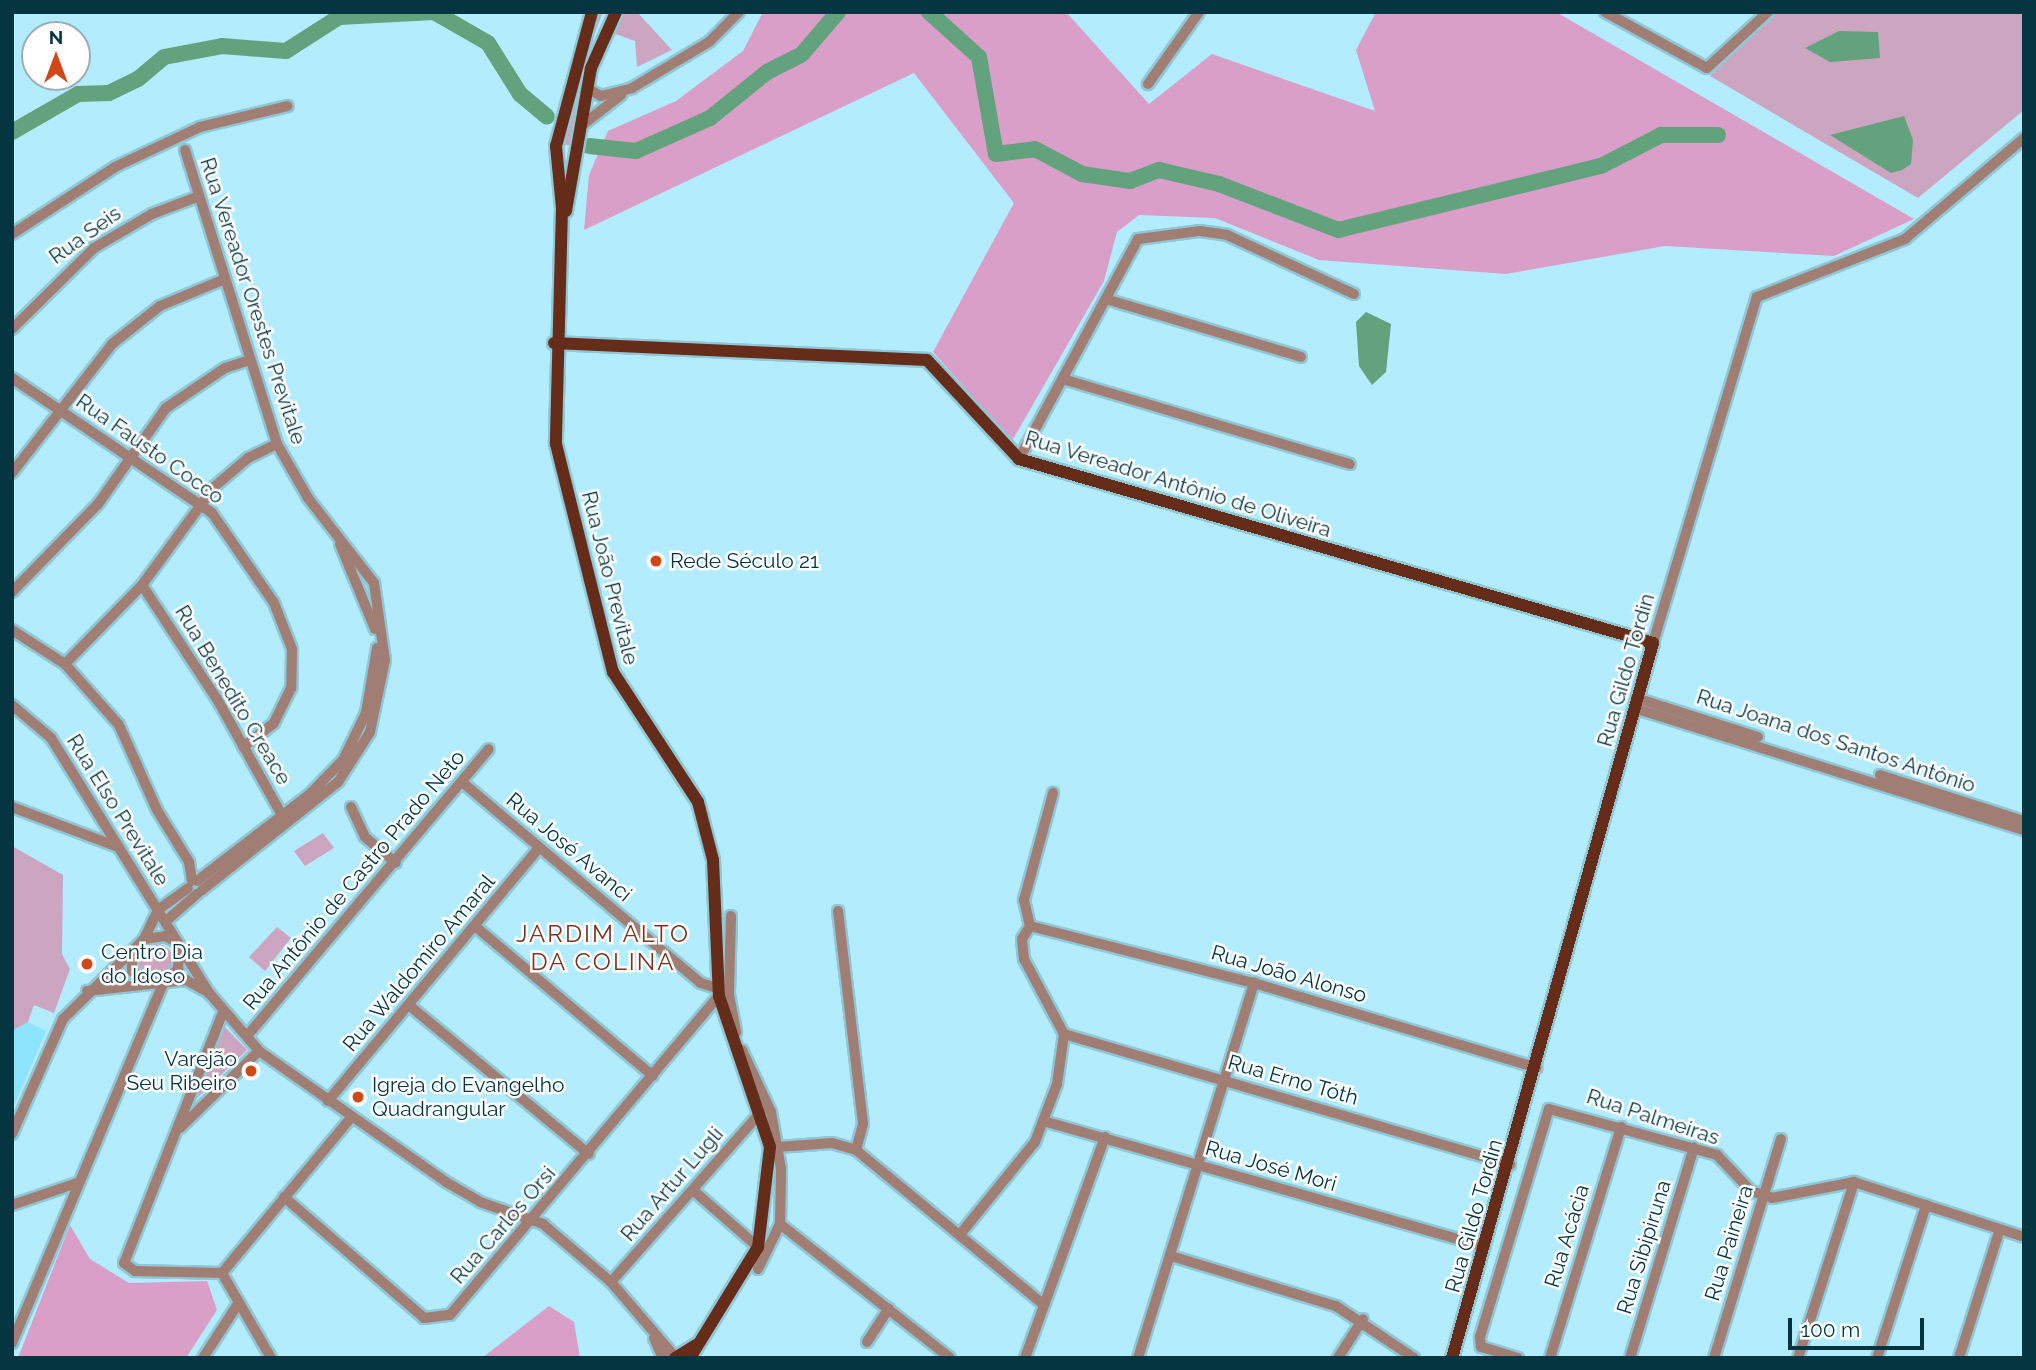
<!DOCTYPE html>
<meta charset="utf-8">
<style>
body{margin:0}
#map{position:relative;width:2036px;height:1370px;overflow:hidden;background:#b3ecfd;font-family:Raleway,sans-serif}
div>[style]{position:absolute}
[style*='--x']{left:calc(var(--x)*1px);top:calc(var(--y)*1px);width:calc(var(--w)*1px);rotate:calc(var(--a)*1deg)}
.built>*{inset:0;background:#8ce4fd}
.green>*{inset:0;background:#cca6c0}
.round{border-radius:50%}
.forest>*{inset:0;background:#d99fc8}
.water>*{inset:0;background:#62a27d}
.river>*{height:16px;margin:-8px;padding:0 8px;transform-origin:8px;border-radius:8px;background:#62a27d}
.roads{filter:drop-shadow(2px 0 #90c7d7) drop-shadow(-2px 0 #90c7d7) drop-shadow(0 2px #90c7d7) drop-shadow(0 -2px #90c7d7)}
.minor>*{height:10px;margin:-5px;padding:0 5px;transform-origin:5px;border-radius:5px;background:#a17e73}
.major>*{height:12px;margin:-6px;padding:0 6px;transform-origin:6px;border-radius:6px;background:#652c1a}
.dots>*{width:19px;height:19px;translate:-50% -50%;box-sizing:border-box;border:4px solid #fff;border-radius:50%}
span{translate:-50% -50%;white-space:nowrap;text-align:center;line-height:1.15;-webkit-text-stroke:5px #fff;paint-order:stroke}
.street-label{font-size:21px;color:#043540}
.poi-label{font-size:21px;color:#043540}
.left{translate:0 -50%;text-align:left}
.right{translate:-100% -50%;text-align:right}
.quarter-label{font-size:24px;color:#783520;letter-spacing:2px}
.frame{position:absolute;inset:0;border:14px solid #043540;pointer-events:none}
.north{position:absolute;left:21px;top:21px;width:70px;height:70px;box-sizing:border-box;background:#fff;border:2px solid #9baeb3;border-radius:50%;rotate:0deg;font-size:19px;font-weight:700;line-height:28px;text-align:center;color:#043540}
.north::after{content:'';display:block;margin:auto;width:24px;height:32px;background:#cf4818;clip-path:polygon(50% 0,100% 100%,50% 72%,0 100%)}
.scale{position:absolute;left:1788px;top:1318px;width:136px;height:32px;box-sizing:border-box;border:4px solid #043540;border-top:0;padding-left:9px;font-size:21px;line-height:24px;white-space:nowrap;color:#043540;-webkit-text-stroke:5px #fff;paint-order:stroke}
</style>
<div id="map">
<div class="built">
<i style="clip-path:polygon(28px 1022px,46px 1031px,12px 1111px,12px 1031px)"></i>
</div>
<div class="green">
<i style="clip-path:polygon(596px 12px,603px 12px,587px 54px,570px 145px,561px 145px)"></i>
<i style="clip-path:polygon(620px 12px,637px 12px,672px 50px,637px 67px,635px 41px,610px 32px)"></i>
<i style="clip-path:polygon(1772px 12px,2024px 12px,2024px 110px,1918px 198px,1710px 76px)"></i>
<i style="clip-path:polygon(323px 833px,334px 848px,305px 866px,294px 851px)"></i>
<i style="clip-path:polygon(12px 846px,63px 875px,62px 954px,70px 969px,54px 1013px,34px 1005px,28px 1022px,12px 1031px)"></i>
<i style="clip-path:polygon(277px 927px,291px 938px,265px 971px,249px 957px)"></i>
<i class="round" style="left:138px;top:944px;width:36px;height:36px"></i>
<i style="clip-path:polygon(223px 1025px,247px 1050px,192px 1103px)"></i>
</div>
<div class="forest">
<i style="clip-path:polygon(763px 12px,1066px 12px,1149px 104px,1212px 54px,1375px 111px,1356px 50px,1376px 12px,1556px 12px,1914px 219px,1834px 256px,1665px 246px,1506px 274px,1319px 260px,1215px 218px,1139px 215px,1117px 232px,1104px 281px,1012px 441px,933px 352px,1014px 203px,914px 73px,584px 230px,589px 175px,608px 131px,676px 101px,743px 51px)"></i>
<i style="clip-path:polygon(70px 1225px,90px 1259px,129px 1283px,207px 1281px,217px 1310px,186px 1358px,18px 1358px)"></i>
<i style="clip-path:polygon(549px 1306px,574px 1322px,580px 1358px,482px 1358px)"></i>
</div>
<div class="water">
<i style="clip-path:polygon(1839px 31px,1878px 32px,1880px 58px,1830px 62px,1805px 48px)"></i>
<i style="clip-path:polygon(1904px 116px,1913px 140px,1911px 164px,1902px 170px,1891px 173px,1830px 135px)"></i>
<i style="clip-path:polygon(1366px 312px,1391px 324px,1386px 372px,1372px 385px,1359px 366px,1356px 322px)"></i>
</div>
<div class="river">
<i style="--x:929;--y:12;--w:67;--a:42"></i>
<i style="--x:979;--y:57;--w:98;--a:80.1"></i>
<i style="--x:996;--y:154;--w:39;--a:-7"></i>
<i style="--x:1035;--y:149;--w:53;--a:28"></i>
<i style="--x:1082;--y:174;--w:49;--a:8.3"></i>
<i style="--x:1130;--y:181;--w:31;--a:-21"></i>
<i style="--x:1159;--y:170;--w:62;--a:13.1"></i>
<i style="--x:1219;--y:184;--w:128;--a:21.1"></i>
<i style="--x:1338;--y:230;--w:271;--a:-13.7"></i>
<i style="--x:1601;--y:166;--w:68;--a:-27.3"></i>
<i style="--x:1661;--y:135;--w:57;--a:0"></i>
<i style="--x:12;--y:132;--w:76;--a:-29.9"></i>
<i style="--x:78;--y:94;--w:31;--a:-2"></i>
<i style="--x:109;--y:93;--w:32;--a:-26"></i>
<i style="--x:138;--y:79;--w:34;--a:-40"></i>
<i style="--x:164;--y:57;--w:59;--a:-10.7"></i>
<i style="--x:222;--y:46;--w:64;--a:4.5"></i>
<i style="--x:286;--y:51;--w:63;--a:-32.7"></i>
<i style="--x:339;--y:17;--w:95;--a:-3"></i>
<i style="--x:434;--y:12;--w:62;--a:29.9"></i>
<i style="--x:488;--y:43;--w:60;--a:57.9"></i>
<i style="--x:520;--y:94;--w:35;--a:40"></i>
<i style="--x:589;--y:146;--w:47;--a:6.1"></i>
<i style="--x:636;--y:151;--w:81;--a:-24"></i>
<i style="--x:710;--y:118;--w:73;--a:-38.9"></i>
<i style="--x:767;--y:72;--w:39;--a:-27"></i>
<i style="--x:802;--y:54;--w:55;--a:-49.4"></i>
</div>
<div class="roads">
<div class="minor">
<i style="--x:1605;--y:12;--w:116;--a:28.8"></i>
<i style="--x:1707;--y:68;--w:83;--a:-42.6"></i>
<i style="--x:1148;--y:84;--w:88;--a:-54.7"></i>
<i style="--x:587;--y:88;--w:16;--a:30"></i>
<i style="--x:601;--y:96;--w:32;--a:-14"></i>
<i style="--x:632;--y:88;--w:90;--a:-30.9"></i>
<i style="--x:709;--y:42;--w:42;--a:-45"></i>
<i style="--x:581;--y:126;--w:51;--a:-37.8"></i>
<i style="--x:185;--y:150;--w:308;--a:72.6"></i>
<i style="--x:277;--y:444;--w:62;--a:60.1"></i>
<i style="--x:308;--y:498;--w:108;--a:52.2"></i>
<i style="--x:374;--y:583;--w:78;--a:81.9"></i>
<i style="--x:385;--y:660;--w:74;--a:101.8"></i>
<i style="--x:370;--y:732;--w:59;--a:122.6"></i>
<i style="--x:338;--y:782;--w:175;--a:141.5"></i>
<i style="--x:12;--y:234;--w:123;--a:-33"></i>
<i style="--x:115;--y:167;--w:94;--a:-25.2"></i>
<i style="--x:200;--y:127;--w:90;--a:-13.4"></i>
<i style="--x:1109;--y:300;--w:200;--a:16.5"></i>
<i style="--x:12;--y:329;--w:115;--a:-44.6"></i>
<i style="--x:94;--y:248;--w:67;--a:-30.4"></i>
<i style="--x:152;--y:214;--w:48;--a:-20.7"></i>
<i style="--x:12;--y:378;--w:241;--a:34"></i>
<i style="--x:212;--y:513;--w:109;--a:55.4"></i>
<i style="--x:274;--y:603;--w:49;--a:68.6"></i>
<i style="--x:292;--y:649;--w:39;--a:91"></i>
<i style="--x:291;--y:688;--w:39;--a:116"></i>
<i style="--x:274;--y:723;--w:39;--a:142"></i>
<i style="--x:1066;--y:380;--w:296;--a:16.5"></i>
<i style="--x:1019;--y:459;--w:250;--a:-61.6"></i>
<i style="--x:1138;--y:239;--w:63;--a:-7.4"></i>
<i style="--x:1200;--y:231;--w:27;--a:8"></i>
<i style="--x:1227;--y:235;--w:140;--a:24.9"></i>
<i style="--x:12;--y:473;--w:163;--a:-52.2"></i>
<i style="--x:112;--y:344;--w:61;--a:-38.4"></i>
<i style="--x:160;--y:306;--w:70;--a:-22.6"></i>
<i style="--x:340;--y:544;--w:92;--a:67.6"></i>
<i style="--x:142;--y:585;--w:136;--a:56.7"></i>
<i style="--x:217;--y:699;--w:137;--a:60.8"></i>
<i style="--x:12;--y:592;--w:123;--a:-45.7"></i>
<i style="--x:98;--y:504;--w:118;--a:-54.7"></i>
<i style="--x:166;--y:408;--w:71;--a:-34.1"></i>
<i style="--x:225;--y:368;--w:26;--a:-18"></i>
<i style="--x:12;--y:630;--w:63;--a:32.7"></i>
<i style="--x:65;--y:664;--w:81;--a:48.5"></i>
<i style="--x:119;--y:725;--w:93;--a:65.9"></i>
<i style="--x:157;--y:810;--w:61;--a:58.4"></i>
<i style="--x:189;--y:862;--w:19;--a:81"></i>
<i style="--x:1653;--y:643;--w:361;--a:-73.3"></i>
<i style="--x:1757;--y:297;--w:159;--a:-21.4"></i>
<i style="--x:1905;--y:239;--w:156;--a:-40.3"></i>
<i style="--x:65;--y:664;--w:110;--a:-45.7"></i>
<i style="--x:142;--y:585;--w:122;--a:-53.7"></i>
<i style="--x:214;--y:487;--w:45;--a:-40.5"></i>
<i style="--x:248;--y:458;--w:32;--a:-26"></i>
<i style="--x:1636;--y:698;--w:128;--a:17.7"></i>
<i style="--x:12;--y:705;--w:51;--a:40.2"></i>
<i style="--x:51;--y:738;--w:301;--a:58.2"></i>
<i style="--x:210;--y:994;--w:75;--a:49.3"></i>
<i style="--x:259;--y:1051;--w:228;--a:35"></i>
<i style="--x:446;--y:1182;--w:39;--a:30"></i>
<i style="--x:480;--y:1202;--w:67;--a:19.2"></i>
<i style="--x:543;--y:1224;--w:89;--a:40.5"></i>
<i style="--x:611;--y:1282;--w:100;--a:49.5"></i>
<i style="--x:1634;--y:708;--w:409;--a:17.4"></i>
<i style="--x:1880;--y:775;--w:151;--a:17.7"></i>
<i style="--x:462;--y:782;--w:312;--a:40.1"></i>
<i style="--x:701;--y:983;--w:19;--a:18"></i>
<i style="--x:12;--y:807;--w:113;--a:20.7"></i>
<i style="--x:351;--y:807;--w:33;--a:65"></i>
<i style="--x:365;--y:837;--w:40;--a:40"></i>
<i style="--x:197;--y:881;--w:143;--a:-37.6"></i>
<i style="--x:310;--y:794;--w:47;--a:-45.9"></i>
<i style="--x:343;--y:760;--w:52;--a:-63.9"></i>
<i style="--x:366;--y:713;--w:66;--a:-80.4"></i>
<i style="--x:838;--y:911;--w:214;--a:83.3"></i>
<i style="--x:863;--y:1124;--w:27;--a:105"></i>
<i style="--x:731;--y:916;--w:79;--a:91.5"></i>
<i style="--x:729;--y:995;--w:38;--a:79"></i>
<i style="--x:166;--y:921;--w:41;--a:-41.1"></i>
<i style="--x:1030;--y:926;--w:231;--a:14.3"></i>
<i style="--x:1254;--y:983;--w:295;--a:16.7"></i>
<i style="--x:1030;--y:926;--w:27;--a:-103"></i>
<i style="--x:1024;--y:900;--w:111;--a:-74.8"></i>
<i style="--x:476;--y:927;--w:231;--a:40.1"></i>
<i style="--x:144;--y:939;--w:32;--a:-64"></i>
<i style="--x:158;--y:910;--w:37;--a:-36"></i>
<i style="--x:132;--y:951;--w:20;--a:90"></i>
<i style="--x:132;--y:971;--w:17;--a:40"></i>
<i style="--x:87;--y:991;--w:100;--a:-6.3"></i>
<i style="--x:186;--y:980;--w:25;--a:29"></i>
<i style="--x:410;--y:1006;--w:232;--a:39.6"></i>
<i style="--x:223;--y:1012;--w:270;--a:111.5"></i>
<i style="--x:124;--y:1263;--w:14;--a:36"></i>
<i style="--x:135;--y:1271;--w:87;--a:1.3"></i>
<i style="--x:222;--y:1273;--w:98;--a:60"></i>
<i style="--x:1064;--y:1034;--w:465;--a:16.3"></i>
<i style="--x:247;--y:1036;--w:375;--a:-49.9"></i>
<i style="--x:742;--y:1050;--w:68;--a:64.9"></i>
<i style="--x:771;--y:1112;--w:58;--a:80"></i>
<i style="--x:781;--y:1169;--w:55;--a:91"></i>
<i style="--x:780;--y:1224;--w:50;--a:116.1"></i>
<i style="--x:328;--y:1101;--w:329;--a:-50.2"></i>
<i style="--x:1047;--y:1122;--w:455;--a:15.9"></i>
<i style="--x:180;--y:1128;--w:110;--a:-44.3"></i>
<i style="--x:12;--y:1134;--w:126;--a:-66.1"></i>
<i style="--x:63;--y:1019;--w:114;--a:-44.6"></i>
<i style="--x:144;--y:939;--w:21;--a:-8"></i>
<i style="--x:165;--y:936;--w:13;--a:27"></i>
<i style="--x:778;--y:1147;--w:54;--a:-4.2"></i>
<i style="--x:832;--y:1143;--w:25;--a:16"></i>
<i style="--x:856;--y:1150;--w:242;--a:39.5"></i>
<i style="--x:694;--y:1191;--w:85;--a:41.2"></i>
<i style="--x:284;--y:1197;--w:185;--a:40.8"></i>
<i style="--x:424;--y:1318;--w:26;--a:-7"></i>
<i style="--x:450;--y:1315;--w:417;--a:-49.9"></i>
<i style="--x:12;--y:1205;--w:69;--a:-18.7"></i>
<i style="--x:780;--y:1224;--w:216;--a:38.2"></i>
<i style="--x:962;--y:1232;--w:116;--a:-51"></i>
<i style="--x:1035;--y:1142;--w:62;--a:-69.2"></i>
<i style="--x:1057;--y:1084;--w:50;--a:-82"></i>
<i style="--x:1064;--y:1034;--w:85;--a:-118.1"></i>
<i style="--x:1024;--y:959;--w:20;--a:-96"></i>
<i style="--x:1022;--y:939;--w:15;--a:-58"></i>
<i style="--x:1171;--y:1256;--w:172;--a:16.9"></i>
<i style="--x:1336;--y:1306;--w:94;--a:33.7"></i>
<i style="--x:222;--y:1273;--w:200;--a:-50.3"></i>
<i style="--x:611;--y:1282;--w:228;--a:-48.6"></i>
<i style="--x:654;--y:1338;--w:22;--a:66"></i>
<i style="--x:867;--y:1342;--w:40;--a:-57.1"></i>
<i style="--x:12;--y:1343;--w:390;--a:-67.2"></i>
<i style="--x:163;--y:983;--w:21;--a:-43"></i>
<i style="--x:178;--y:969;--w:23;--a:-85"></i>
<i style="--x:203;--y:1358;--w:64;--a:-57.1"></i>
<i style="--x:1025;--y:1358;--w:235;--a:-70.1"></i>
<i style="--x:1138;--y:1358;--w:393;--a:-72.8"></i>
<i style="--x:1338;--y:1358;--w:46;--a:-57.3"></i>
<i style="--x:1518;--y:1358;--w:39;--a:-163"></i>
<i style="--x:1481;--y:1347;--w:10;--a:-96"></i>
<i style="--x:1480;--y:1337;--w:238;--a:-73.2"></i>
<i style="--x:1549;--y:1109;--w:174;--a:15.3"></i>
<i style="--x:1717;--y:1155;--w:50;--a:46.6"></i>
<i style="--x:1751;--y:1191;--w:22;--a:18"></i>
<i style="--x:1772;--y:1198;--w:84;--a:-11"></i>
<i style="--x:1854;--y:1182;--w:179;--a:17.9"></i>
<i style="--x:1550;--y:1358;--w:242;--a:-72.9"></i>
<i style="--x:1630;--y:1358;--w:220;--a:-73.1"></i>
<i style="--x:1714;--y:1358;--w:229;--a:-73"></i>
<i style="--x:1798;--y:1358;--w:185;--a:-72.3"></i>
<i style="--x:1877;--y:1358;--w:161;--a:-72.2"></i>
<i style="--x:1959;--y:1358;--w:135;--a:-72.4"></i>
</div>
<div class="major">
<i style="--x:592;--y:12;--w:139;--a:105"></i>
<i style="--x:556;--y:146;--w:62;--a:84.5"></i>
<i style="--x:562;--y:208;--w:236;--a:91.5"></i>
<i style="--x:556;--y:444;--w:235;--a:76"></i>
<i style="--x:613;--y:672;--w:155;--a:56.8"></i>
<i style="--x:698;--y:802;--w:60;--a:75.5"></i>
<i style="--x:713;--y:860;--w:136;--a:87.5"></i>
<i style="--x:719;--y:996;--w:159;--a:71.3"></i>
<i style="--x:770;--y:1147;--w:101;--a:96.8"></i>
<i style="--x:758;--y:1247;--w:130;--a:121.5"></i>
<i style="--x:566;--y:211;--w:145;--a:-80.1"></i>
<i style="--x:591;--y:68;--w:61;--a:-65.9"></i>
<i style="--x:554;--y:343;--w:373;--a:2.6"></i>
<i style="--x:927;--y:360;--w:135;--a:47.1"></i>
<i style="--x:1019;--y:459;--w:660;--a:16.18"></i>
<i style="--x:1653;--y:643;--w:743;--a:105.7"></i>
<i style="--x:675;--y:1358;--w:25;--a:-32"></i>
</div>
</div>
<div class="dots">
<i style="left:656px;top:561px;background:#cf4818"></i>
<i style="left:87px;top:964px;background:#cf4818"></i>
<i style="left:251px;top:1071px;background:#cf4818"></i>
<i style="left:358px;top:1097px;background:#cf4818"></i>
</div>
<div class="street-label">
<span style="left:85px;top:235px;rotate:-36deg">Rua Seis</span>
<span style="left:253px;top:301px;rotate:72deg">Rua Vereador Orestes Previtale</span>
<span style="left:150px;top:449px;rotate:35deg">Rua Fausto Cocco</span>
<span style="left:1178px;top:484px;rotate:17deg">Rua Vereador Antônio de Oliveira</span>
<span style="left:610px;top:578px;rotate:76deg">Rua João Previtale</span>
<span style="left:1626px;top:670px;rotate:-74deg">Rua Gildo Tordin</span>
<span style="left:233px;top:695px;rotate:59deg">Rua Benedito Creace</span>
<span style="left:1836px;top:741px;rotate:18deg">Rua Joana dos Santos Antônio</span>
<span style="left:118px;top:810px;rotate:58deg">Rua Elso Previtale</span>
<span style="left:569px;top:847px;rotate:40deg">Rua José Avanci</span>
<span style="left:354px;top:880px;rotate:-50deg">Rua Antônio de Castro Prado Neto</span>
<span style="left:419px;top:963px;rotate:-50deg">Rua Waldomiro Amaral</span>
<span style="left:1289px;top:974px;rotate:16deg">Rua João Alonso</span>
<span style="left:1293px;top:1080px;rotate:16deg">Rua Erno Tóth</span>
<span style="left:1653px;top:1117px;rotate:18deg">Rua Palmeiras</span>
<span style="left:1271px;top:1166px;rotate:16deg">Rua José Mori</span>
<span style="left:672px;top:1184px;rotate:-49deg">Rua Artur Lugli</span>
<span style="left:1474px;top:1216px;rotate:-74deg">Rua Gildo Tordin</span>
<span style="left:503px;top:1225px;rotate:-49deg">Rua Carlos Orsi</span>
<span style="left:1567px;top:1236px;rotate:-73deg">Rua Acácia</span>
<span style="left:1729px;top:1243px;rotate:-73deg">Rua Paineira</span>
<span style="left:1644px;top:1247px;rotate:-73deg">Rua Sibipiruna</span>
</div>
<div class="poi-label">
<span class="left" style="left:670px;top:561px">Rede Século 21</span>
<span class="left" style="left:101px;top:964px">Centro Dia<br>do Idoso</span>
<span class="right" style="left:237px;top:1071px">Varejão<br>Seu Ribeiro</span>
<span class="left" style="left:372px;top:1097px">Igreja do Evangelho<br>Quadrangular</span>
</div>
<div class="quarter-label">
<span style="left:603px;top:948px">JARDIM ALTO<br>DA COLINA</span>
</div>
<div class="frame"></div>
<div class="north">N</div>
<div class="scale">100 m</div>
</div>
